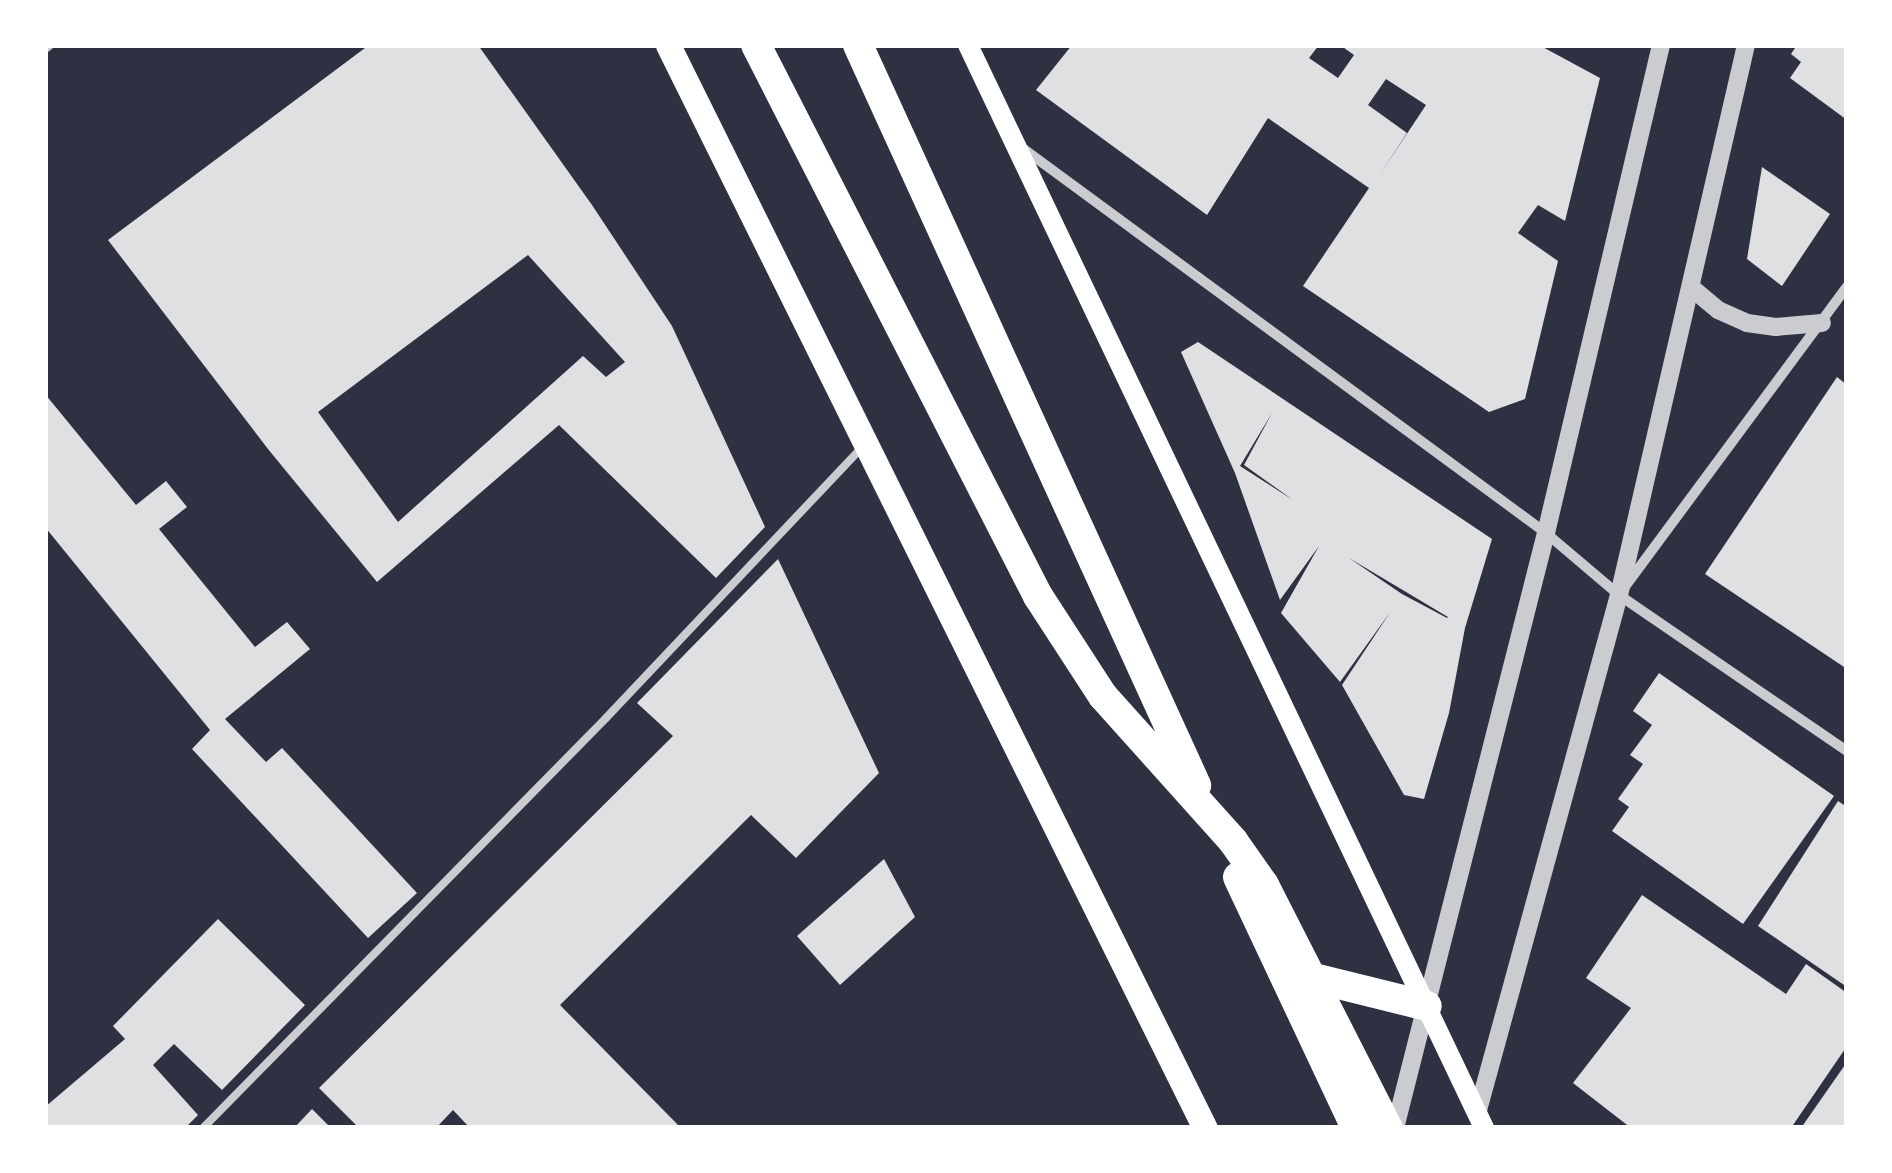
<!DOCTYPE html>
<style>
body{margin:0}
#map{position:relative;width:1892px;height:1173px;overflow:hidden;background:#2d3142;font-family:"Asap Condensed",sans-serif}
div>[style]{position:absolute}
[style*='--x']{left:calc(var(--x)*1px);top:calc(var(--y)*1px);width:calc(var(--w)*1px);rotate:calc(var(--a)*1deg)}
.building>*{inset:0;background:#e0e0e3}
.service>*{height:8px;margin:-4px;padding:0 4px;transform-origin:4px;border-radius:4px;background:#caccd0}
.minor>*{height:10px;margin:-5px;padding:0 5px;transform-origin:5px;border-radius:5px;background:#caccd0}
.tertiary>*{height:18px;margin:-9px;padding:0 9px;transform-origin:9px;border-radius:9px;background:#caccd0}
.secondary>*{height:20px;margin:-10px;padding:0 10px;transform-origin:10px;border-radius:10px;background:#fff}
.primary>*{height:25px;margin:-12.5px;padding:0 12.5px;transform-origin:12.5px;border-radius:12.5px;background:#fff}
.motorway>*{height:30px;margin:-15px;padding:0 15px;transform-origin:15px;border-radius:15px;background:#fff}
span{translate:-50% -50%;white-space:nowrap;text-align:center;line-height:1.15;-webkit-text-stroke:8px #fff;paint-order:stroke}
.frame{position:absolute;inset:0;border:48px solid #fff;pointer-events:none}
</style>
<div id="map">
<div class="building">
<i style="clip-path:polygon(evenodd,369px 45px,478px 45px,592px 205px,672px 326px,765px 527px,716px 578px,559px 425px,377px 582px,268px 449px,108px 240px,369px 45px,528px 255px,625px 362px,606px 377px,583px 356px,398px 522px,318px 412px,528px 255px)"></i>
<i style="clip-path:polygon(evenodd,1072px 45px,1319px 45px,1309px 58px,1338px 78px,1354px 55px,1340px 45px,1539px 45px,1600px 78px,1565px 221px,1538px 205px,1518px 233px,1558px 261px,1525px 399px,1489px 412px,1303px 286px,1369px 188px,1268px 118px,1207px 215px,1036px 90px,1072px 45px,1386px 79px,1426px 105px,1377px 179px,1407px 133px,1368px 105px,1386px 79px)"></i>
<i style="clip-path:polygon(1797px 45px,1847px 45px,1847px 120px,1790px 78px,1801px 62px,1791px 54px)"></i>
<i style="clip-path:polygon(1762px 167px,1830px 214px,1782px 286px,1747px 259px)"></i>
<i style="clip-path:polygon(evenodd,1198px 342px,1492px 539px,1465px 628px,1449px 713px,1424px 799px,1404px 795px,1342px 685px,1391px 611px,1340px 682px,1281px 613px,1319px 546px,1280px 600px,1235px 473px,1181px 352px,1198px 342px,1272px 413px,1244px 465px,1293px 500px,1240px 466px,1272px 413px,1198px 342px,1349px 558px,1448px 617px,1447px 618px,1402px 594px,1349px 558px)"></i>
<i style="clip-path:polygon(1837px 377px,1847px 385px,1847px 669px,1705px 574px)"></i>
<i style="clip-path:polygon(45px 394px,136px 505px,166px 481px,187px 507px,159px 529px,255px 647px,287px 622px,310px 649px,225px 719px,266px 762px,282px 748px,417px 893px,368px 938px,192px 749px,210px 730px,45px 527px)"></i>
<i style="clip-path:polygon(778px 559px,879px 773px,796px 858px,751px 815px,560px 1005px,681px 1128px,470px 1128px,453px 1110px,436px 1128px,359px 1128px,319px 1088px,673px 736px,637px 703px)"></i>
<i style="clip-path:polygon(1659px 673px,1834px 796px,1743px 924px,1612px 831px,1629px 807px,1618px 799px,1643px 764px,1630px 755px,1652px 725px,1633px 711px)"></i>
<i style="clip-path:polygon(1838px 801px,1847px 807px,1847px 987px,1758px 926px)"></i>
<i style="clip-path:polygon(884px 859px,915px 917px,840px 985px,797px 936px)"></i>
<i style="clip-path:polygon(1642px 895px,1786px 994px,1806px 964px,1847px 993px,1847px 1046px,1791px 1128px,1631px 1128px,1573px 1083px,1631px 1008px,1586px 978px)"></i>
<i style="clip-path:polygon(218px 919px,305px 1005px,222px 1090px,174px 1044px,153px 1065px,198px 1115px,185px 1128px,45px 1128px,45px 1107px,125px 1039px,113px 1026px)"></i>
<i style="clip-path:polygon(1847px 1062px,1847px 1128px,1801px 1128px)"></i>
<i style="clip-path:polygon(312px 1109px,331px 1128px,294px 1128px)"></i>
</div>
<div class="service">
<i style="--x:203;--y:1128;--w:575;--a:-45.49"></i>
<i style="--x:606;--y:718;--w:370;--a:-46.6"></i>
</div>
<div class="minor">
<i style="--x:45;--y:48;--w:5;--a:-37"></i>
<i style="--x:1021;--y:147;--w:652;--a:36.32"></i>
<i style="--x:1546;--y:533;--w:96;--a:40.3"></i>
<i style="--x:1619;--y:595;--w:276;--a:34.4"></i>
<i style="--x:1624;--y:588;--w:375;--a:-53.5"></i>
</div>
<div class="tertiary">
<i style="--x:1693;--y:289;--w:33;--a:40"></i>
<i style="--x:1718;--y:310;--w:32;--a:24"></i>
<i style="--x:1747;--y:323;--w:29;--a:8"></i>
<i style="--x:1776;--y:327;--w:46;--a:-5"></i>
<i style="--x:1477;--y:1114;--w:538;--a:-74.7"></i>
<i style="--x:1619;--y:595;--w:564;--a:-77"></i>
<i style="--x:1395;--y:1128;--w:614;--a:-75.76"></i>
<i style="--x:1546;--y:533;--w:501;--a:-76.74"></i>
</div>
<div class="secondary">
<i style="--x:968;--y:45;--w:1200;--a:64.52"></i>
</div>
<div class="primary">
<i style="--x:668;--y:45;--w:1209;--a:63.63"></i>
</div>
<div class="motorway">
<i style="--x:756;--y:45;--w:619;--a:62.9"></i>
<i style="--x:1038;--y:596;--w:119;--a:57"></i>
<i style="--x:1103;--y:696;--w:195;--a:48.1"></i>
<i style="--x:1233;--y:841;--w:54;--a:54.8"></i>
<i style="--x:1264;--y:885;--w:273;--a:63"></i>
<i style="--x:858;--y:45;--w:814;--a:65.45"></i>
<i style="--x:1238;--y:877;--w:277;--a:64.8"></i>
<i style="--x:1314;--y:978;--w:116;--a:13.9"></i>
</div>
<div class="frame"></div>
</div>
